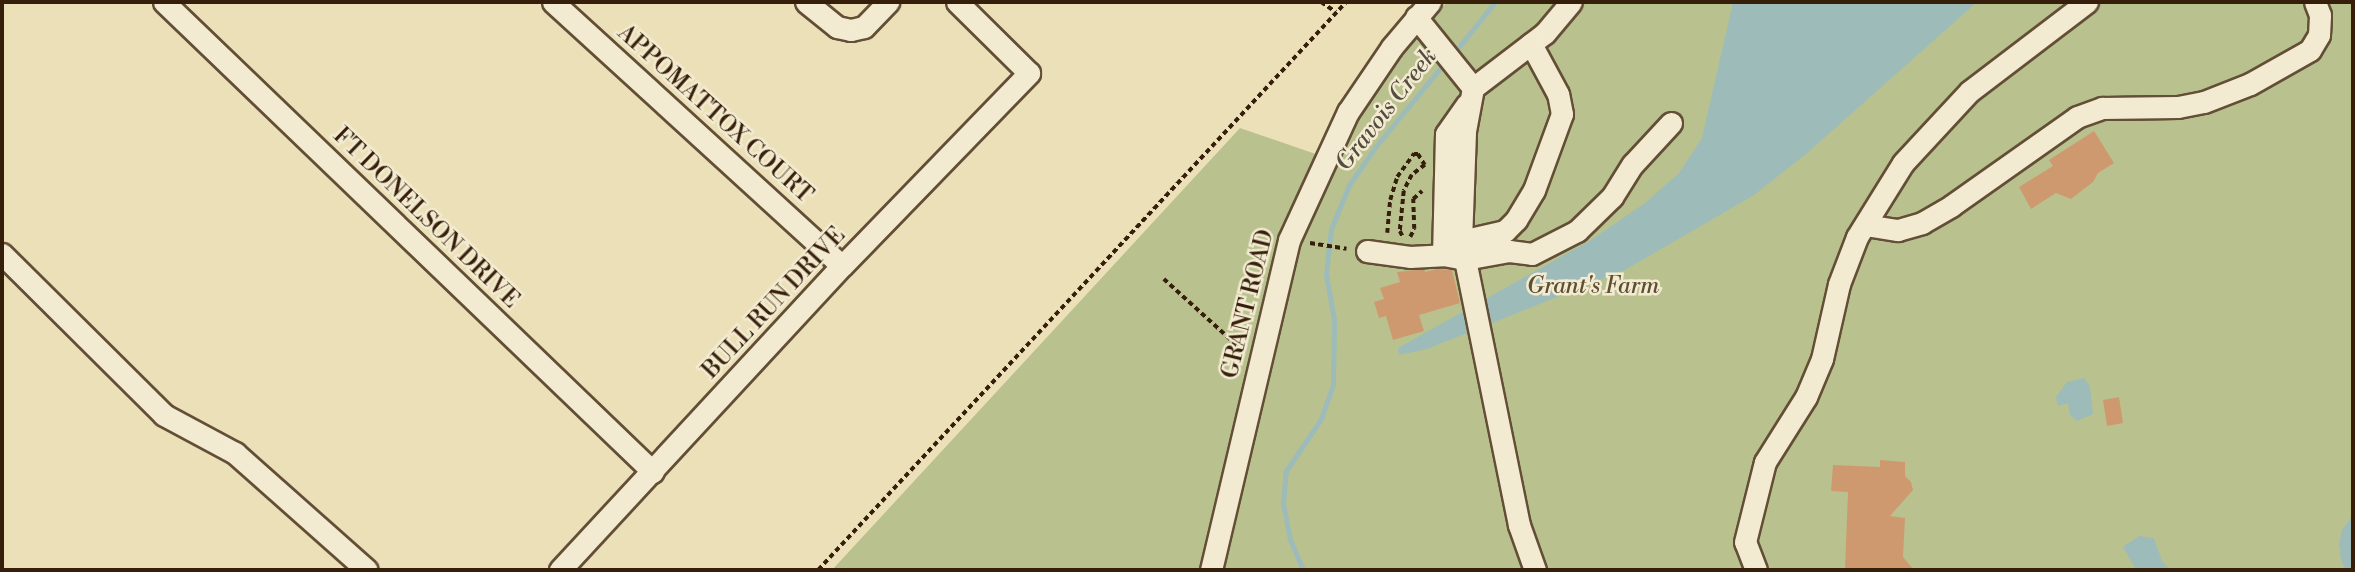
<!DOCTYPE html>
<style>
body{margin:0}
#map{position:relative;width:2355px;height:572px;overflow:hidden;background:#ece0b8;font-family:"Libre Bodoni",serif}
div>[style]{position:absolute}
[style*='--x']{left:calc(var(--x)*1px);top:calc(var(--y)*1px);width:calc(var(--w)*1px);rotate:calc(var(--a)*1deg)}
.green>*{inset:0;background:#b9c28e}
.water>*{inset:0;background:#9dbbb9}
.stream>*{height:5px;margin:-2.5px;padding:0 2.5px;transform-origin:2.5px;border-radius:2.5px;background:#9dbbb9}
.building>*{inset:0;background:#cf9970}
.path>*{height:3.5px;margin-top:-1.75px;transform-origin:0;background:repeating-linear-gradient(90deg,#351e0a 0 5px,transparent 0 8.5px)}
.roads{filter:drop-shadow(2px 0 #634e36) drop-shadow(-2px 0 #634e36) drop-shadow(0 2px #634e36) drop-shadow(0 -2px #634e36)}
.minor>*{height:21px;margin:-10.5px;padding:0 10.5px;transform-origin:10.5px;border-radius:10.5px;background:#f3ebd1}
span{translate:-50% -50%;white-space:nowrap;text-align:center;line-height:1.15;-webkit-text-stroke:5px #f3ebd1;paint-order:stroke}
.street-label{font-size:23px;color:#351e0a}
.park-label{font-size:23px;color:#5d4f32;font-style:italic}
.water-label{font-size:24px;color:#544d3f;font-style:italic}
.frame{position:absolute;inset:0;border:4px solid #351e0a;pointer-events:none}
</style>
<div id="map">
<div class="green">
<i style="clip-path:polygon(1447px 2px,2353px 2px,2353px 570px,832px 570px,1240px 128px,1336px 161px,1380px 82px,1405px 47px)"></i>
</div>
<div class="water">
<i style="clip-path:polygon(1733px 2px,1977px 2px,1806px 154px,1754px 195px,1625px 270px,1427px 349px,1399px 355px,1398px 348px,1591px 240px,1645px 203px,1679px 173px,1702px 138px)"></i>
<i style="clip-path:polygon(2084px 378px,2090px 387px,2093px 414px,2077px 421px,2070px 415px,2068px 403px,2058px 406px,2056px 397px,2067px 382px)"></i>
<i style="clip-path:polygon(2353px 515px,2353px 570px,2346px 570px,2341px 560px,2339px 544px,2342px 530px)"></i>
<i style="clip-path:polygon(2139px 536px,2154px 538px,2162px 561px,2170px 570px,2136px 570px,2123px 547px)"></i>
</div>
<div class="stream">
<i style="--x:1453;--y:54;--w:67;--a:-51.1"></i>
<i style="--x:1303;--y:570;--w:34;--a:-113"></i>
<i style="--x:1290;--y:539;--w:37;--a:-101"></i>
<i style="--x:1283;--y:503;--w:32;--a:-85"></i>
<i style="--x:1286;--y:471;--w:63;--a:-56.1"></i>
<i style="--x:1321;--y:419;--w:36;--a:-71"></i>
<i style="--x:1333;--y:385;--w:65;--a:-89.1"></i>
<i style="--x:1334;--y:320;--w:47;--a:-99.9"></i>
<i style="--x:1326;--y:274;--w:45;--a:-83.7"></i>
<i style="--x:1331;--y:229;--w:48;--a:-67.8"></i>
<i style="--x:1349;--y:185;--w:47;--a:-55.3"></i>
<i style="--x:1376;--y:146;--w:110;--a:-50.5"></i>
</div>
<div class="building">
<i style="clip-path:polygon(2094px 131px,2114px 163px,2098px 173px,2093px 182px,2071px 199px,2056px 193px,2031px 209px,2019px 187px,2053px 166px,2049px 160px)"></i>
<i style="clip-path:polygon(1424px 269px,1425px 272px,1437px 269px,1452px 270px,1460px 303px,1419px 315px,1424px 331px,1393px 340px,1386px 316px,1379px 318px,1374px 302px,1384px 299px,1380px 288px,1400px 282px,1397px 272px)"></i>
<i style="clip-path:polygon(2119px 397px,2123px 423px,2107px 426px,2103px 400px)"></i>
<i style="clip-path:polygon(1880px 460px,1905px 462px,1905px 476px,1911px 482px,1913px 490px,1890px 516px,1905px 518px,1903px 557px,1914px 570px,1845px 570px,1848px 492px,1831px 491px,1833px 465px,1880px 467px)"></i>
</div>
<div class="path">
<i style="--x:1321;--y:2;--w:18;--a:34"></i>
<i style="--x:1387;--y:233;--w:33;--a:-85"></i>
<i style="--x:1390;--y:200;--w:24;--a:-73"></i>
<i style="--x:1397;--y:177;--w:29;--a:-54"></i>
<i style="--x:1414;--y:154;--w:4;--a:0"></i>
<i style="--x:1418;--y:154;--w:13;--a:58"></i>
<i style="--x:1425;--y:165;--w:16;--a:142"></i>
<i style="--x:1412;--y:175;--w:18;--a:117"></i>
<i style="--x:1404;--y:191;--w:40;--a:95.7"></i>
<i style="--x:1400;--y:231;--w:7;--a:63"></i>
<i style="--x:1410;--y:237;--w:9;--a:-63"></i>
<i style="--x:1414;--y:229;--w:30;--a:-92"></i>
<i style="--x:1413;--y:199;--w:12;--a:-42"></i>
<i style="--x:1310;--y:243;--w:37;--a:9"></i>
<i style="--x:1164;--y:279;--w:105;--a:42.3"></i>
<i style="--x:818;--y:570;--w:776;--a:-47.09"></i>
</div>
<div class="roads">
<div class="minor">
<i style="--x:164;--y:2;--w:678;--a:43.86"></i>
<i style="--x:553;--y:2;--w:391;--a:42.4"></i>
<i style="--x:806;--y:2;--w:40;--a:39"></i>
<i style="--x:837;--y:27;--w:14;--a:12"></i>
<i style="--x:851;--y:30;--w:13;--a:-13"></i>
<i style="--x:864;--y:27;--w:35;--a:-46"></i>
<i style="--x:1416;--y:17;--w:91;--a:51.2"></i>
<i style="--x:1467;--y:104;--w:37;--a:125"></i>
<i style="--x:1446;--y:134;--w:121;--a:91.4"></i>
<i style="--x:1443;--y:255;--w:22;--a:10"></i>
<i style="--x:1465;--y:259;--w:45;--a:-10.3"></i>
<i style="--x:1509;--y:251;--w:23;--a:7"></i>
<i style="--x:1532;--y:254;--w:51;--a:-27.1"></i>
<i style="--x:1577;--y:231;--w:49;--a:-44.2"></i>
<i style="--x:1612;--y:197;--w:39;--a:-58"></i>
<i style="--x:1633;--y:164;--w:56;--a:-47.2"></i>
<i style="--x:1865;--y:225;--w:33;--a:9"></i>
<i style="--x:1898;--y:230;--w:25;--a:-16"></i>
<i style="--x:1922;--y:223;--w:34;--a:-30"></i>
<i style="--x:1951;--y:206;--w:154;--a:-35.2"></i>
<i style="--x:2077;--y:117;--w:27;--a:-20"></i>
<i style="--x:2102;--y:108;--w:76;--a:-0.8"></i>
<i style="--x:2178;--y:107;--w:26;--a:-11"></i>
<i style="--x:2204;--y:102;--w:49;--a:-21.4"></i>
<i style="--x:2250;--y:84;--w:69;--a:-29.5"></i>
<i style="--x:2310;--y:50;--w:17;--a:-59"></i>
<i style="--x:2319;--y:35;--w:20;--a:-87"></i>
<i style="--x:2320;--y:15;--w:14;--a:-111"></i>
<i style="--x:1461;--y:241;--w:45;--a:-12.8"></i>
<i style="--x:1505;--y:231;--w:16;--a:-45"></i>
<i style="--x:1516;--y:220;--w:35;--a:-59"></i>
<i style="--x:1534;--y:190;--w:81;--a:-69.8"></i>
<i style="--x:1562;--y:114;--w:20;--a:-101"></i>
<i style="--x:1558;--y:94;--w:57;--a:-118.4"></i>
<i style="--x:1367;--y:251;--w:43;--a:7.9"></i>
<i style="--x:1410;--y:257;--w:33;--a:-3"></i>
<i style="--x:2;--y:254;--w:228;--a:44.8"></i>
<i style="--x:164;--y:415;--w:81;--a:28.2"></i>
<i style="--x:235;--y:453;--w:176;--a:41.6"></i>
<i style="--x:560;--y:570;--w:415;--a:-47.2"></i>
<i style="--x:842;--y:266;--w:269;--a:-45.9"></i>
<i style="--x:1029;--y:73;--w:101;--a:-135.4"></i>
<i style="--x:1211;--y:570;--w:339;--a:-76.7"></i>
<i style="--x:1289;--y:240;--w:141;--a:-65.3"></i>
<i style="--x:1348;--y:112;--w:78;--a:-55.9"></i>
<i style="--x:1392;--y:47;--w:59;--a:-49.8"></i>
<i style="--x:1535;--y:570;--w:48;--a:-109.6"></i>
<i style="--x:1519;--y:525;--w:290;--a:-101.5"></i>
<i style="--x:1461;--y:241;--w:110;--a:-87.9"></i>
<i style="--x:1465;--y:131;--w:44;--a:-79.5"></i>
<i style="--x:1473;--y:88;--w:91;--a:-37.4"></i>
<i style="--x:1545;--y:33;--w:40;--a:-50"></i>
<i style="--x:1756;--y:570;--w:30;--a:-111"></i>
<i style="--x:1745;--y:542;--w:82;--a:-76"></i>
<i style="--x:1765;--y:462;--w:77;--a:-57.8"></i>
<i style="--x:1806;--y:397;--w:41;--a:-67.2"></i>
<i style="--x:1822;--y:359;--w:77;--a:-77.2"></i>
<i style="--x:1839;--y:284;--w:50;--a:-69"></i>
<i style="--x:1857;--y:237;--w:87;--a:-58.1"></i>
<i style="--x:1903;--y:163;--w:98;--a:-47.1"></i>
<i style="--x:1970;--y:91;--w:147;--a:-37.3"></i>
</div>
</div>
<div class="street-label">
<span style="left:715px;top:114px;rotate:42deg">APPOMATTOX COURT</span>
<span style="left:426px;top:218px;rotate:44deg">FT DONELSON DRIVE</span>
<span style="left:774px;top:303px;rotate:-47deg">BULL RUN DRIVE</span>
<span style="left:1248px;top:304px;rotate:-76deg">GRANT ROAD</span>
</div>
<div class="park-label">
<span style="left:1593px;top:286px">Grant's Farm</span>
</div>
<div class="water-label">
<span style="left:1387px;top:110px;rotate:-52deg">Gravois Creek</span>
</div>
<div class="frame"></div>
</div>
